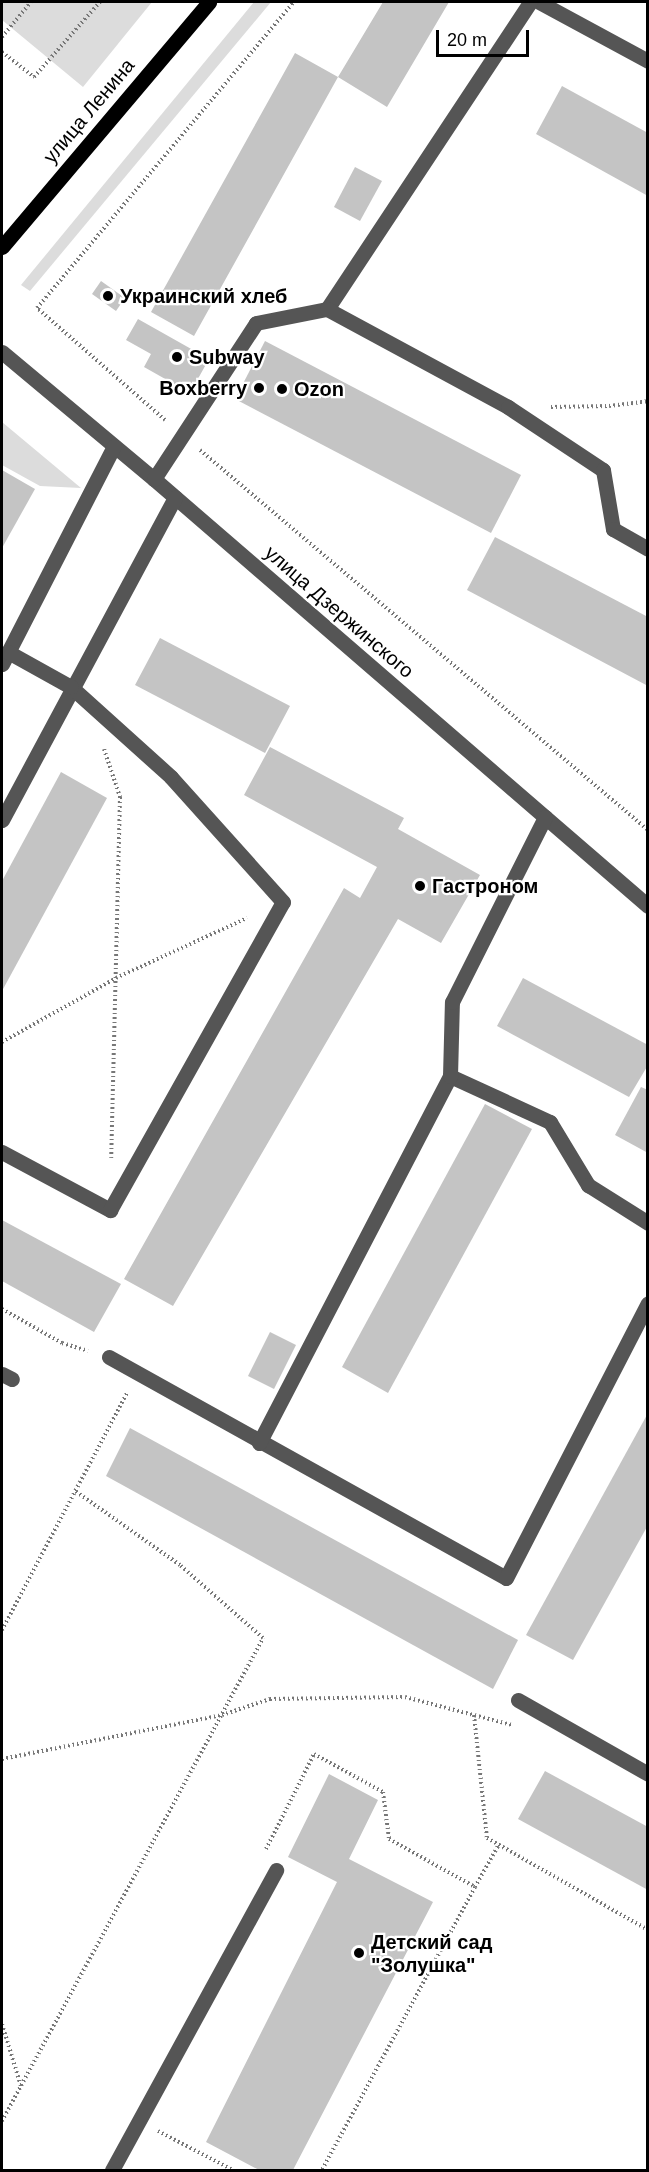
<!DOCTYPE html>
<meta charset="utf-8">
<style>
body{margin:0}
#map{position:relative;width:649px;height:2172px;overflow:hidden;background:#fff;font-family:Helvetica,sans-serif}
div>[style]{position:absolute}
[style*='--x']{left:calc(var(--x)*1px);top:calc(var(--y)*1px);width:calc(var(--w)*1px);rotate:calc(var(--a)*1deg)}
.green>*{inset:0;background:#dcdcdc}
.building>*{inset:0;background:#c4c4c4}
.path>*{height:4px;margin-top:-2px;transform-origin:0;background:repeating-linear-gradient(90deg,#777 0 1.5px,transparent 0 4.5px)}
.minor>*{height:15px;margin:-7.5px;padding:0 7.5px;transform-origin:7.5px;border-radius:7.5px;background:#555}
.major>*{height:15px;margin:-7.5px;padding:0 7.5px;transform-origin:7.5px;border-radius:7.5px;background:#000}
.dots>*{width:16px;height:16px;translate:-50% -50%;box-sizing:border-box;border:3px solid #fff;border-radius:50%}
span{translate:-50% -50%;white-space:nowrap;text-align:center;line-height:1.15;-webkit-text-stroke:4.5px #fff;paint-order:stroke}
.street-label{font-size:20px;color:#000}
.poi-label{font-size:20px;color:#000;font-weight:700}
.left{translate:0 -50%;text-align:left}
.right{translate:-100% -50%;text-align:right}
.frame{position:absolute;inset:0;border:3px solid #000;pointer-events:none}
.scale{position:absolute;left:436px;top:30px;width:93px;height:27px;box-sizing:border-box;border:3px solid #000;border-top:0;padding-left:8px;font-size:18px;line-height:21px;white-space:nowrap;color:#000;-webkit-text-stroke:4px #fff;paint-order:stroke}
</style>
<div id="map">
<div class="green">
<i style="clip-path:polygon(2px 2px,152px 2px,83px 87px,2px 20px)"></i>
<i style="clip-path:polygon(254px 2px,271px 2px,30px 291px,21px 285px)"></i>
<i style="clip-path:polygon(2px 422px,81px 488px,40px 486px,2px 465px)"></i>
</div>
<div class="building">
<i style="clip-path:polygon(383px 2px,449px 2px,387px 107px,338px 77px,194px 336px,151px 312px,295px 53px,338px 77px)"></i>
<i style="clip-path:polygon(562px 86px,648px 133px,648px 196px,536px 134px)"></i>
<i style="clip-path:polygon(355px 167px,382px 181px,360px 221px,334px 207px)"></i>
<i style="clip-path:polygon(101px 281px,125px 298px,116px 311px,92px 294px)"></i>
<i style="clip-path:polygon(138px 319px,209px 359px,190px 393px,144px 367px,151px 354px,126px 340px)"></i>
<i style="clip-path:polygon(265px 341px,521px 475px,491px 533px,235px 399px)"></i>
<i style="clip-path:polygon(2px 470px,35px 489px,2px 548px)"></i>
<i style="clip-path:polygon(495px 537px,648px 617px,648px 686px,467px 590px)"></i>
<i style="clip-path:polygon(160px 638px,290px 706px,265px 753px,135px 685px)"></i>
<i style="clip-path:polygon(270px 747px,404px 818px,398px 829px,480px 875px,441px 943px,398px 919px,173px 1306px,124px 1279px,344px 888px,360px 898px,377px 867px,244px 795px)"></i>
<i style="clip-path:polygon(61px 772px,107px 798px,2px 991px,2px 881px)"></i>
<i style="clip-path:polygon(523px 978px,648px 1045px,648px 1065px,629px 1097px,497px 1026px)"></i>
<i style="clip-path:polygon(641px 1087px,648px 1090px,648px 1153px,615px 1135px)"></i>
<i style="clip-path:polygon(485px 1104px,532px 1129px,388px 1393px,342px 1367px)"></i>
<i style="clip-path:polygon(2px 1220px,121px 1284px,94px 1332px,2px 1281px)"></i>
<i style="clip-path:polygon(270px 1332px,296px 1345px,274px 1389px,248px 1376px)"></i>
<i style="clip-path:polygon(648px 1413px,648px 1525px,573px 1660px,526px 1635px)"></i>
<i style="clip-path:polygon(130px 1428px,518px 1640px,493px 1689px,106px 1476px)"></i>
<i style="clip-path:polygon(545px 1771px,648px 1827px,648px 1890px,518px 1819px)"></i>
<i style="clip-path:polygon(329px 1774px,378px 1800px,349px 1859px,433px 1902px,293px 2170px,259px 2170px,206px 2142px,337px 1882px,288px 1857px)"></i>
</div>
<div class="path">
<i style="--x:2;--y:37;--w:45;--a:-50.4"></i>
<i style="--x:2;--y:52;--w:41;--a:38"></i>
<i style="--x:34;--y:77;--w:100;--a:-48.7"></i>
<i style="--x:551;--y:407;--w:58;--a:-1"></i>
<i style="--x:609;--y:406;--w:39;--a:-7"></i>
<i style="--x:165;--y:420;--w:170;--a:-138.8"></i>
<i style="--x:37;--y:308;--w:400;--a:-50"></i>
<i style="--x:200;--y:450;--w:587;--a:40.31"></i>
<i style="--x:104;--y:749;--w:51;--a:71.6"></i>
<i style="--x:120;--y:797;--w:361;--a:91.4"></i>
<i style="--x:2;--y:1042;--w:131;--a:-29.3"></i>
<i style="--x:116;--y:978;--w:144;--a:-24.6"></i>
<i style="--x:2;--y:1309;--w:69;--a:29.5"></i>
<i style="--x:62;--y:1343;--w:27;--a:17"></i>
<i style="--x:2;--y:1630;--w:268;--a:-62.2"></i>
<i style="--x:474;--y:1715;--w:124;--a:84"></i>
<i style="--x:487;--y:1838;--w:185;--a:29.7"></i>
<i style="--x:2;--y:1759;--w:224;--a:-11.3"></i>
<i style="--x:222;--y:1715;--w:51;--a:-18.4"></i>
<i style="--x:270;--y:1699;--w:135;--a:-0.8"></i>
<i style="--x:405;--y:1697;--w:111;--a:14.7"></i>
<i style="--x:266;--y:1849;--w:106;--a:-63.2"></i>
<i style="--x:314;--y:1754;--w:79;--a:28.8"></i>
<i style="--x:383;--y:1792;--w:47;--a:82.7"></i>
<i style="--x:389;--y:1839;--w:98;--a:29.2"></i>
<i style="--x:475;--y:1887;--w:322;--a:118.4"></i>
<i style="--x:475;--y:1887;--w:47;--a:-60.7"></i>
<i style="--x:2;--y:2024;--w:65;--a:73"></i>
<i style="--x:2;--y:2121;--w:549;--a:-61.61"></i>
<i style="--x:263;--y:1638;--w:111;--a:-138.7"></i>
<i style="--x:180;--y:1565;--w:128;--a:-144.8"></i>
<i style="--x:158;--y:2131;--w:85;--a:27.5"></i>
</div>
<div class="minor">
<i style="--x:539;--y:2;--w:124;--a:28.4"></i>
<i style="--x:327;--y:309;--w:368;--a:-56.5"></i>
<i style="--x:2;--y:352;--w:198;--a:39.9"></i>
<i style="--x:154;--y:479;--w:653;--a:40.84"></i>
<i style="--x:154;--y:479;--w:186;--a:-56.8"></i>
<i style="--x:256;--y:323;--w:72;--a:-11.2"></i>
<i style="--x:327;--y:309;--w:206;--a:28.4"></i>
<i style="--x:508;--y:407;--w:114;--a:33.6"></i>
<i style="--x:603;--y:470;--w:60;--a:80.4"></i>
<i style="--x:613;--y:529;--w:40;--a:29.7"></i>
<i style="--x:2;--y:664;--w:245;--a:-62.8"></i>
<i style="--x:2;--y:820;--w:366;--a:-61.8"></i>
<i style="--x:450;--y:1076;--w:110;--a:24.7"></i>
<i style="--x:550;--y:1122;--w:74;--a:58.9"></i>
<i style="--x:588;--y:1185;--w:71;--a:32.3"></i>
<i style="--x:2;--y:1152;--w:123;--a:28.2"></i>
<i style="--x:110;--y:1210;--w:353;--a:-60.7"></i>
<i style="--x:283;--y:902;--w:168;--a:-131.9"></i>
<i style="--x:171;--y:777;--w:135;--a:-138"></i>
<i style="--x:71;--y:687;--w:72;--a:-150.9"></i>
<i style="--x:109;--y:1357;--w:454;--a:29.1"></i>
<i style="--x:506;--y:1578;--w:309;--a:-62.7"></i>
<i style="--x:2;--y:1374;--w:11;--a:27"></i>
<i style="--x:259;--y:1443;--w:414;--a:-62.5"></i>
<i style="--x:450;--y:1076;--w:74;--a:-88.5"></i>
<i style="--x:452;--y:1002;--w:207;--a:-63.3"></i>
<i style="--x:518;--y:1700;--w:150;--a:29.6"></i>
<i style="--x:112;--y:2170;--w:342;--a:-61.3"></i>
</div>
<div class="major">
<i style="--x:2;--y:247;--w:321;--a:-49.8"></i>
</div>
<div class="dots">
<i style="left:108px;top:296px;background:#000"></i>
<i style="left:177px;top:357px;background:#000"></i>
<i style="left:259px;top:388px;background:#000"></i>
<i style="left:282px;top:389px;background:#000"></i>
<i style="left:420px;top:886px;background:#000"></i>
<i style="left:359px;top:1953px;background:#000"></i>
</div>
<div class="street-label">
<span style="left:89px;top:111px;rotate:-50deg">улица Ленина</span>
<span style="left:339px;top:612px;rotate:41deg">улица Дзержинского</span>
</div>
<div class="poi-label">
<span class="left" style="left:120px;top:296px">Украинский хлеб</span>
<span class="left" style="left:189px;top:357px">Subway</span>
<span class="right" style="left:247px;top:388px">Boxberry</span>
<span class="left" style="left:294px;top:389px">Ozon</span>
<span class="left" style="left:432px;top:886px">Гастроном</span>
<span class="left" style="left:371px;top:1954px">Детский сад<br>"Золушка"</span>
</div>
<div class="frame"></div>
<div class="scale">20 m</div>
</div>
